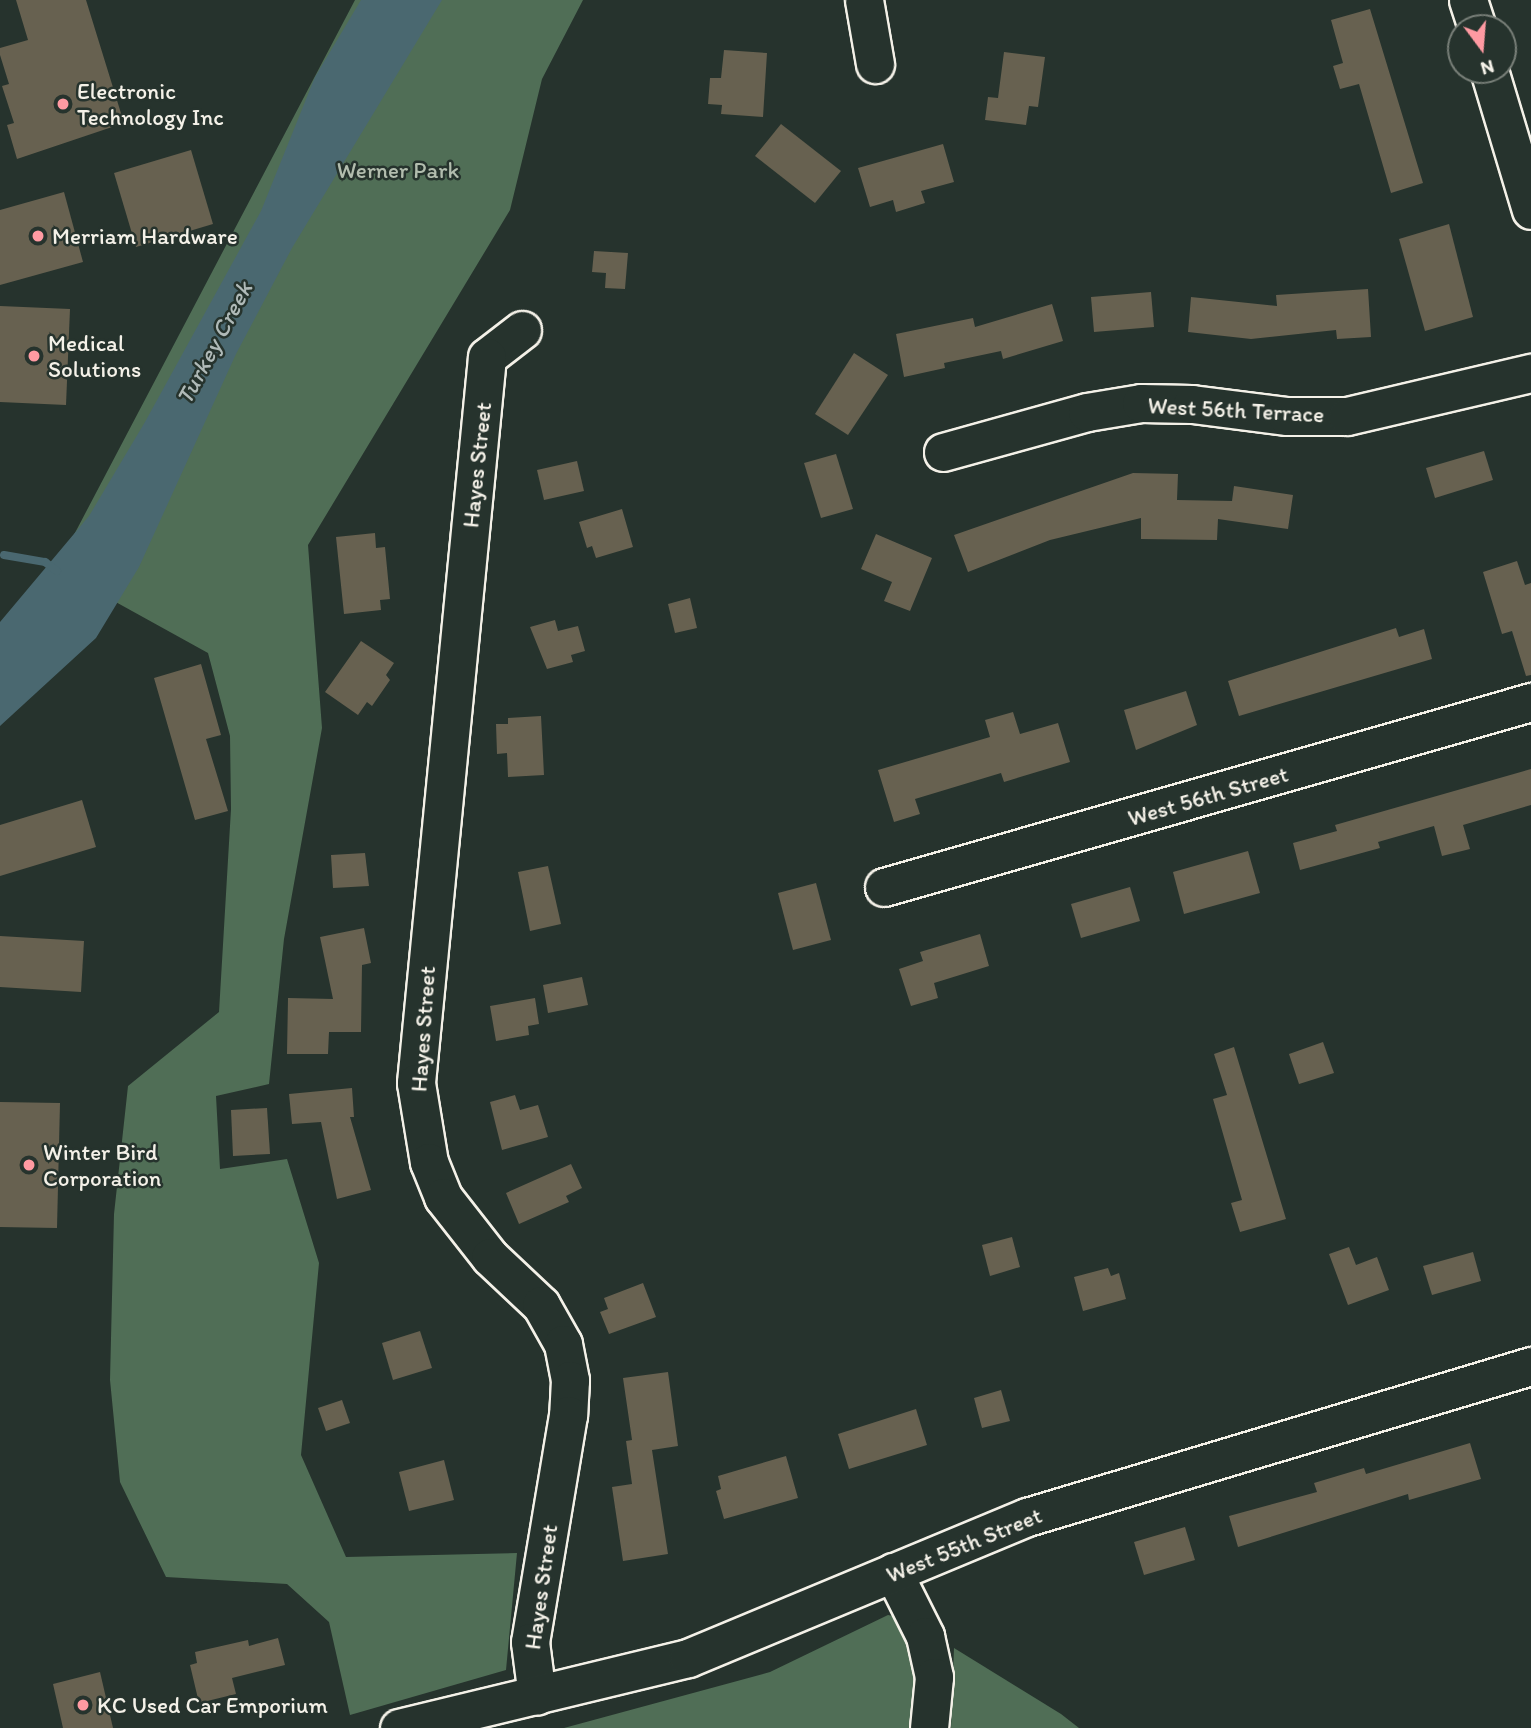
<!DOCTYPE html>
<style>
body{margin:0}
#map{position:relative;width:1531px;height:1728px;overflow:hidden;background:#26332d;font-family:Itim,sans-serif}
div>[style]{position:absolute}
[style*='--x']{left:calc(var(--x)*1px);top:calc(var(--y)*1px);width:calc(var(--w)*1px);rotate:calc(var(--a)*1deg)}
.green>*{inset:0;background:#506e56}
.water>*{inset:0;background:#4a6870}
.stream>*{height:8px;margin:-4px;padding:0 4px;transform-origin:4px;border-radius:4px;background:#4a6870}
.building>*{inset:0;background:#676150}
.roads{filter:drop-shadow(2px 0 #f4f1e8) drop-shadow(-2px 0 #f4f1e8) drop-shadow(0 2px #f4f1e8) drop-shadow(0 -2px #f4f1e8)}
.minor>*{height:37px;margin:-18.5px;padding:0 18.5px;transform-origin:18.5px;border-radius:18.5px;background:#26332d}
.dots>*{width:19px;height:19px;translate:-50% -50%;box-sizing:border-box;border:4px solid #26332d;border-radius:50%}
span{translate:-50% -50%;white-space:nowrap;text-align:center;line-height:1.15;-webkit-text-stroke:5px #26332d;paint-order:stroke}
.poi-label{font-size:23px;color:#f4f1e8}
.left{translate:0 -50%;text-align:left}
.park-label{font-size:23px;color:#b2bdae}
.street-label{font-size:23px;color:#f4f1e8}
.water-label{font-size:24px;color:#b0bab8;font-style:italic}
.north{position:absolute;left:1447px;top:14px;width:70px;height:70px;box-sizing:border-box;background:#26332d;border:2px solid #787f78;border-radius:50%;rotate:164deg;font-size:19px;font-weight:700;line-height:28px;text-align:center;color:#f4f1e8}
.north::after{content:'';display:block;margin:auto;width:24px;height:32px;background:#ff9aa2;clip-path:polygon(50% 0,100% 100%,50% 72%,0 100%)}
</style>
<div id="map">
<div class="green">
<i style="clip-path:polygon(355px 0,583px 0,542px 79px,510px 210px,308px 545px,322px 728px,284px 939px,269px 1084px,216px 1096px,220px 1169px,287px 1159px,319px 1263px,301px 1455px,346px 1557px,517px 1553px,506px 1670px,350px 1715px,329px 1622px,287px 1584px,166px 1577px,120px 1482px,110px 1380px,114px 1214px,128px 1086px,219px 1012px,231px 809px,230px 736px,208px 653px,56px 569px)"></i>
<i style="clip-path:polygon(888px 1615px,898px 1617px,918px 1650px,912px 1728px,564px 1728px,770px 1672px)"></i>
<i style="clip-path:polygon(954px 1648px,1061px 1714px,1079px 1728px,951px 1728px)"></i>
</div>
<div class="water">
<i style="clip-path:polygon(361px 0,442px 0,292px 248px,236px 354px,139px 567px,96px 638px,0 726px,0 622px,89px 516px,145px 422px,261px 211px,315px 77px)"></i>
</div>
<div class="stream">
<i style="--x:4;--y:555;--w:42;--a:9.7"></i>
<i style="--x:45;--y:562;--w:15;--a:37"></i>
</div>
<div class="building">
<i style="clip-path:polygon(16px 0,86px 0,124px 123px,17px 159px,7px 125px,14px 123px,2px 86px,9px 84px,0 55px,0 48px,28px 40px)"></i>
<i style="clip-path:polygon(1370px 9px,1423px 183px,1391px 193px,1359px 84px,1340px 89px,1333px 66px,1343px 63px,1331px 20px)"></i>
<i style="clip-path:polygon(724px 50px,767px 53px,763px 117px,721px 114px,722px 105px,708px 104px,710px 78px,721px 78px)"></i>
<i style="clip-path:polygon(1004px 52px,1045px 57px,1038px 107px,1029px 106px,1026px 125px,985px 120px,988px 97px,998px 98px)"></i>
<i style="clip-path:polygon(781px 124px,841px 171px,815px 203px,755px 156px)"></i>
<i style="clip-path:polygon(943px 144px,954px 182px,921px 191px,925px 203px,896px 212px,893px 200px,870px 207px,858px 168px)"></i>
<i style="clip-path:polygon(191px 150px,213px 224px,136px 247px,114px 173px)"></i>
<i style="clip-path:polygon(64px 192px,83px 262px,0 285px,0 210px)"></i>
<i style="clip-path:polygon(1449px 224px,1473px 317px,1425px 331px,1399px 239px)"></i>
<i style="clip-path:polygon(594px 251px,628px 253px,625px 289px,605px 288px,606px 273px,592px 272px)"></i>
<i style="clip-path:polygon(1368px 289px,1371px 337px,1337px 339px,1336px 330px,1251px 339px,1188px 332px,1191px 297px,1277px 306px,1276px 295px)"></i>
<i style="clip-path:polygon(1151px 292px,1154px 327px,1094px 332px,1091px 297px)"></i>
<i style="clip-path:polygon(1052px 304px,1063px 341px,1003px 359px,1001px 351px,944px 363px,945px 368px,904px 377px,896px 334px,973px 318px,975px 327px)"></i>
<i style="clip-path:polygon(0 306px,70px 309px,66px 405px,0 402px)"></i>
<i style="clip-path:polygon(854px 353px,888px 375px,848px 435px,815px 414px)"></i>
<i style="clip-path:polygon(1484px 451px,1493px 480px,1435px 498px,1426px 468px)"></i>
<i style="clip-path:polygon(836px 454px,853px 509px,821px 518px,804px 463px)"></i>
<i style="clip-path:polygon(577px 461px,584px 491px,544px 500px,537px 470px)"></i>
<i style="clip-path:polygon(1133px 473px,1178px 474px,1177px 500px,1232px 501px,1234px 486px,1293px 495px,1288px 529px,1218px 519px,1217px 540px,1141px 539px,1141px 518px,1050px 540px,968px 572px,954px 535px)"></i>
<i style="clip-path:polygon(622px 509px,633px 547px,596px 558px,592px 546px,587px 548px,579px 522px)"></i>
<i style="clip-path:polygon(375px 533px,376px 548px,385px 547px,390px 599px,380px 600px,381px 610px,344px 614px,336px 537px)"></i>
<i style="clip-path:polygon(876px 534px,932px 558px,910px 611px,884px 601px,892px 582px,861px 569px)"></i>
<i style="clip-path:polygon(1517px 561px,1525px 585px,1531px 583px,1531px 675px,1526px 676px,1512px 631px,1502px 634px,1483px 572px)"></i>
<i style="clip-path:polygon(690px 598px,697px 628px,675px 633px,668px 604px)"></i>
<i style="clip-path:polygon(555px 620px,558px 631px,578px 626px,585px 651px,571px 655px,573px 662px,547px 669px,530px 627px)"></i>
<i style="clip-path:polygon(1396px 628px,1399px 637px,1424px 629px,1432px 659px,1239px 716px,1228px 681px)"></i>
<i style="clip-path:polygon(361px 641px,394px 663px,386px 675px,390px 680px,372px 706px,367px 702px,358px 715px,325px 692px)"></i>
<i style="clip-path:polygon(201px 664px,221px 735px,206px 739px,228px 811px,195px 820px,154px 678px)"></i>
<i style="clip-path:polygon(1186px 691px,1197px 725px,1136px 750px,1124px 710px)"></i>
<i style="clip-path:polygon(1013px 712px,1020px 734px,1058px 723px,1070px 762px,1004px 782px,1001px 773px,915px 799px,920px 814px,894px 822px,878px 770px,990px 737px,985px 720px)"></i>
<i style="clip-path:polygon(541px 716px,544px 775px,508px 777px,507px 753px,497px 754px,496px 724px,508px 724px,508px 718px)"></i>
<i style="clip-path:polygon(1531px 769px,1531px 805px,1463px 825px,1470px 849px,1442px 856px,1434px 826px,1378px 842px,1380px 848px,1300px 870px,1293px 843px,1337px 831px,1335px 825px)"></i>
<i style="clip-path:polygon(82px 800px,96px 847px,0 876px,0 825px)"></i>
<i style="clip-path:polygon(1248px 851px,1260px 893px,1184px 914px,1173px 872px)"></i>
<i style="clip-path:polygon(365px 853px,369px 886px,333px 888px,331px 855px)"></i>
<i style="clip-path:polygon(548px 866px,561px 924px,530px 931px,518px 872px)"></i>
<i style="clip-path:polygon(816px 883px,831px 940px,793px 950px,778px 893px)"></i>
<i style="clip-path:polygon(1130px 887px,1140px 921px,1081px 938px,1071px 904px)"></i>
<i style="clip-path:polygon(364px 928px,371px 963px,362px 965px,361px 1032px,329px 1032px,328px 1054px,287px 1054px,288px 998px,333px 999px,320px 937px)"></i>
<i style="clip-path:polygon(980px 934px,989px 966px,934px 983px,938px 998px,911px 1006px,899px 969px,923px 961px,920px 952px)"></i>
<i style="clip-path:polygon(0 936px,84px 941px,81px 992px,0 987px)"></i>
<i style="clip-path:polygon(582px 977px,588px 1005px,548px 1013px,543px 985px)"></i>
<i style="clip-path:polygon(535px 998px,539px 1024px,528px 1026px,529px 1035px,496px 1041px,490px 1006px)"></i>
<i style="clip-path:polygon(1323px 1042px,1334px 1073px,1299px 1084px,1289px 1054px)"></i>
<i style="clip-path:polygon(1234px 1047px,1286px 1219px,1240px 1232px,1231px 1203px,1242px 1200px,1213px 1099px,1227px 1095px,1214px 1054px)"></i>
<i style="clip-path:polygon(352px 1088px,354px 1117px,350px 1117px,371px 1190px,337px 1199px,321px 1122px,292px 1124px,289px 1094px)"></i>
<i style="clip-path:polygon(515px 1095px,520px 1110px,538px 1105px,548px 1137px,502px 1150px,490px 1102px)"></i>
<i style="clip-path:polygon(0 1102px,60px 1103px,57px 1228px,0 1227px)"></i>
<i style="clip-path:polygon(267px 1108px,270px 1154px,233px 1156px,231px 1110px)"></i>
<i style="clip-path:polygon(571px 1164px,582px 1188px,566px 1196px,569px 1202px,519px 1224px,506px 1193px)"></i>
<i style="clip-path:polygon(1012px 1237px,1020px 1267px,990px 1276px,982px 1245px)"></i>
<i style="clip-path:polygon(1349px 1247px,1356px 1265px,1377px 1257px,1389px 1290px,1348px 1305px,1329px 1254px)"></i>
<i style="clip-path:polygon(1473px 1252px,1481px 1281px,1432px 1295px,1423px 1266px)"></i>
<i style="clip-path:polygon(1108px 1268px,1111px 1276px,1119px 1273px,1126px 1299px,1083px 1311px,1074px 1277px)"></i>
<i style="clip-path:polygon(643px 1283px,656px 1317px,609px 1334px,600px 1312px,608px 1309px,604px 1298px)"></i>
<i style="clip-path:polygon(420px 1331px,432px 1368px,393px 1380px,382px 1343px)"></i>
<i style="clip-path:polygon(668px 1372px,678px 1446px,652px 1450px,668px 1554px,623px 1561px,612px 1487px,632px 1484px,626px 1441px,632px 1440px,623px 1378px)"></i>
<i style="clip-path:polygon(1001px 1390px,1010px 1421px,982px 1428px,974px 1398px)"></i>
<i style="clip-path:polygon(342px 1400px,350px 1423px,326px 1431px,318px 1408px)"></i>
<i style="clip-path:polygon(916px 1409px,927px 1445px,849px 1469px,838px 1434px)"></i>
<i style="clip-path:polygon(1470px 1443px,1481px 1479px,1409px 1500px,1408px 1494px,1238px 1547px,1229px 1516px,1317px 1492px,1314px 1483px,1364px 1468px,1366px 1474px)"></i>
<i style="clip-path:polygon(786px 1456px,798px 1498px,724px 1519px,716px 1491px,721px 1489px,718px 1476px)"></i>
<i style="clip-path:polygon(444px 1460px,454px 1500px,409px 1511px,399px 1472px)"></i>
<i style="clip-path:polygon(1185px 1527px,1195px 1560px,1144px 1575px,1134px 1542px)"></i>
<i style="clip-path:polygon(278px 1638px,285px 1665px,232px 1678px,236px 1694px,199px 1703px,190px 1665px,197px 1663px,195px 1652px,248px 1640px,249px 1646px)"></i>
<i style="clip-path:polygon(100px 1672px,113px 1728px,63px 1728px,53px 1684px)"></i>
</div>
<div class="roads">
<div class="minor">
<i style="--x:864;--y:0;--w:65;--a:80.2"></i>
<i style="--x:1468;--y:0;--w:29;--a:72"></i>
<i style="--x:1489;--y:70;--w:146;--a:73.3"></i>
<i style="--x:522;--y:330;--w:44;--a:142.4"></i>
<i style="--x:487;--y:357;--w:729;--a:95.59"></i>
<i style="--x:416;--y:1083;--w:80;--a:80.7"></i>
<i style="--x:429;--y:1162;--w:38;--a:68"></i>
<i style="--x:443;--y:1197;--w:76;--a:51.9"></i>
<i style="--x:490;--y:1257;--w:70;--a:43.3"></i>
<i style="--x:541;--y:1305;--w:45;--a:60.6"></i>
<i style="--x:563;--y:1344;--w:37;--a:79"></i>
<i style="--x:570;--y:1380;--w:35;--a:93"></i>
<i style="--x:568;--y:1415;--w:230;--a:99.5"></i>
<i style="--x:530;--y:1642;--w:54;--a:82.6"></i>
<i style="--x:943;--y:452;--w:149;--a:-15.5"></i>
<i style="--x:1087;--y:412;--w:55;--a:-9.5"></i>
<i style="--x:1141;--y:403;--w:51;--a:1.1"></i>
<i style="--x:1192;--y:404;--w:96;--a:7.2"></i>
<i style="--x:1287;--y:416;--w:60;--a:0"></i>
<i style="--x:1347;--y:416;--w:189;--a:-13.2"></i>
<i style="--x:884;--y:887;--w:673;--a:-15.96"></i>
<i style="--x:893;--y:1572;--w:72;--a:63.4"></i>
<i style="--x:925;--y:1636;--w:42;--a:77.6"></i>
<i style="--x:934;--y:1677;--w:51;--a:95.6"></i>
<i style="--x:399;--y:1728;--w:297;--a:-13.6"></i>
<i style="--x:688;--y:1658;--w:367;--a:-22.6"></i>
<i style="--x:1027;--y:1517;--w:526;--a:-16.68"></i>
</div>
</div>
<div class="dots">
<i style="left:63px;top:104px;background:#ff9aa2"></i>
<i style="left:38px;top:236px;background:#ff9aa2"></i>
<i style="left:34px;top:356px;background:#ff9aa2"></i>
<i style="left:29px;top:1165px;background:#ff9aa2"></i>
<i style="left:83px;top:1705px;background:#ff9aa2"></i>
</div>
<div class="poi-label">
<span class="left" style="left:77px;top:104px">Electronic<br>Technology Inc</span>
<span class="left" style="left:52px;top:236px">Merriam Hardware</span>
<span class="left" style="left:48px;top:356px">Medical<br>Solutions</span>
<span class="left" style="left:43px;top:1165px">Winter Bird<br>Corporation</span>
<span class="left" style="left:97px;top:1705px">KC Used Car Emporium</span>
</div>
<div class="park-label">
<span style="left:398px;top:170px">Werner Park</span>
</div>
<div class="street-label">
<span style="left:1236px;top:410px;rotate:3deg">West 56th Terrace</span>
<span style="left:477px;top:465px;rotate:-84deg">Hayes Street</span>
<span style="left:1208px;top:796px;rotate:-16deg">West 56th Street</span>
<span style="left:423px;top:1029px;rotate:-86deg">Hayes Street</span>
<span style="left:964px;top:1545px;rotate:-22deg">West 55th Street</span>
<span style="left:541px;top:1587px;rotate:-82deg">Hayes Street</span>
</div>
<div class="water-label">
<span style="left:214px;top:343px;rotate:-62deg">Turkey Creek</span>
</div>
<div class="north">N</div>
</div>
